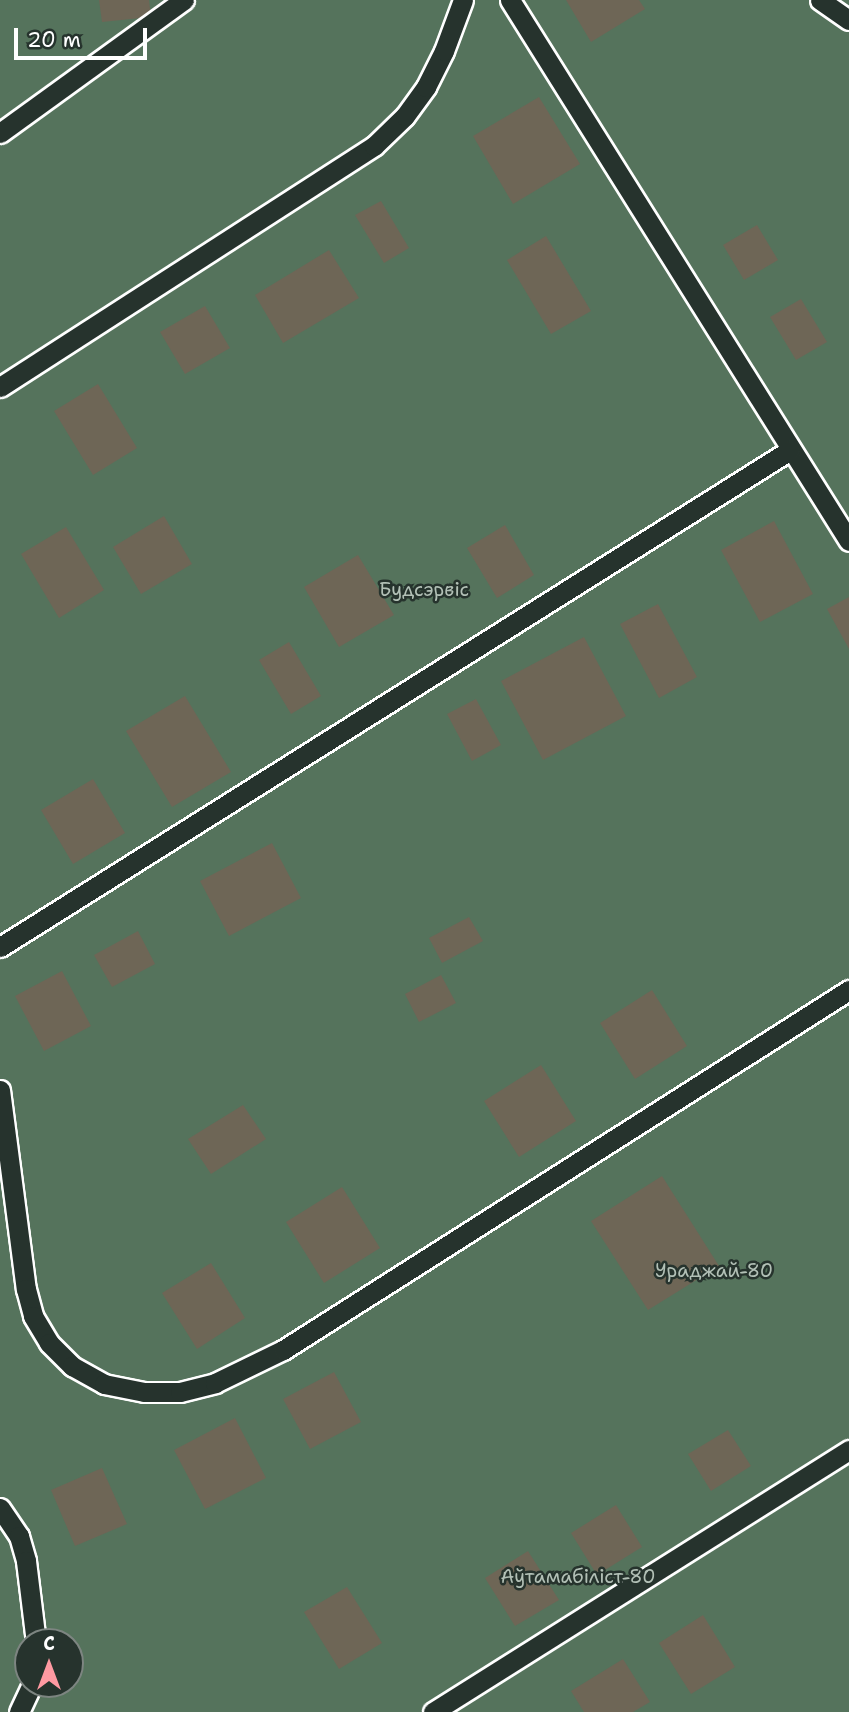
<!DOCTYPE html>
<meta charset="utf-8">
<style>
body{margin:0}
#map{position:relative;width:849px;height:1712px;overflow:hidden;background:#26332d;font-family:"Shantell Sans",sans-serif}
div>[style]{position:absolute}
[style*='--x']{left:calc(var(--x)*1px);top:calc(var(--y)*1px);width:calc(var(--w)*1px);rotate:calc(var(--a)*1deg)}
.green>*{inset:0;background:#55735c}
.building>*{inset:0;background:#6e6656}
.roads{filter:drop-shadow(2px 0 #fff) drop-shadow(-2px 0 #fff) drop-shadow(0 2px #fff) drop-shadow(0 -2px #fff)}
.service>*{height:19px;margin:-9.5px;padding:0 9.5px;transform-origin:9.5px;border-radius:9.5px;background:#26332d}
span{translate:-50% -50%;white-space:nowrap;text-align:center;line-height:1.15;-webkit-text-stroke:5px #26332d;paint-order:stroke}
.park-label{font-size:19px;color:#b2c0b6}
.north{position:absolute;left:14px;top:1628px;width:70px;height:70px;box-sizing:border-box;background:#26332d;border:2px solid #7d8581;border-radius:50%;rotate:0deg;font-size:19px;font-weight:700;line-height:28px;text-align:center;color:#fff}
.north::after{content:'';display:block;margin:auto;width:24px;height:32px;background:#ff9aa2;clip-path:polygon(50% 0,100% 100%,50% 72%,0 100%)}
.scale{position:absolute;left:14px;top:28px;width:133px;height:32px;box-sizing:border-box;border:4px solid #fff;border-top:0;padding-left:9px;font-size:21px;line-height:24px;white-space:nowrap;color:#fff;-webkit-text-stroke:5px #26332d;paint-order:stroke}
</style>
<div id="map">
<div class="green">
<i style="clip-path:polygon(evenodd,0 0,849px 0,849px 1712px,0 1712px,0 0,28px 1642px,70px 1642px,70px 1684px,28px 1684px,28px 1642px)"></i>
</div>
<div class="building">
<i style="clip-path:polygon(99px 0,149px 0,151px 17px,102px 22px)"></i>
<i style="clip-path:polygon(566px 0,639px 0,645px 9px,591px 42px)"></i>
<i style="clip-path:polygon(539px 97px,580px 164px,513px 204px,473px 136px)"></i>
<i style="clip-path:polygon(381px 201px,409px 248px,384px 263px,355px 215px)"></i>
<i style="clip-path:polygon(757px 225px,778px 260px,744px 280px,723px 245px)"></i>
<i style="clip-path:polygon(546px 236px,591px 311px,551px 334px,507px 260px)"></i>
<i style="clip-path:polygon(329px 250px,359px 298px,283px 343px,255px 295px)"></i>
<i style="clip-path:polygon(801px 299px,827px 342px,796px 360px,770px 317px)"></i>
<i style="clip-path:polygon(205px 306px,230px 348px,185px 374px,160px 332px)"></i>
<i style="clip-path:polygon(98px 384px,137px 448px,93px 475px,54px 411px)"></i>
<i style="clip-path:polygon(164px 516px,192px 564px,141px 594px,113px 547px)"></i>
<i style="clip-path:polygon(774px 521px,813px 594px,760px 622px,721px 550px)"></i>
<i style="clip-path:polygon(505px 525px,534px 575px,497px 598px,467px 548px)"></i>
<i style="clip-path:polygon(66px 527px,104px 590px,59px 618px,21px 554px)"></i>
<i style="clip-path:polygon(358px 555px,394px 615px,339px 647px,304px 587px)"></i>
<i style="clip-path:polygon(849px 597px,849px 649px,827px 609px)"></i>
<i style="clip-path:polygon(658px 604px,697px 677px,659px 698px,620px 624px)"></i>
<i style="clip-path:polygon(584px 637px,626px 716px,543px 760px,501px 681px)"></i>
<i style="clip-path:polygon(289px 642px,321px 696px,291px 714px,259px 660px)"></i>
<i style="clip-path:polygon(185px 696px,231px 772px,172px 807px,126px 731px)"></i>
<i style="clip-path:polygon(476px 699px,501px 745px,472px 761px,447px 714px)"></i>
<i style="clip-path:polygon(93px 779px,125px 833px,73px 864px,41px 810px)"></i>
<i style="clip-path:polygon(272px 843px,301px 898px,229px 936px,200px 881px)"></i>
<i style="clip-path:polygon(469px 917px,483px 941px,442px 963px,429px 938px)"></i>
<i style="clip-path:polygon(138px 931px,155px 964px,112px 987px,94px 955px)"></i>
<i style="clip-path:polygon(62px 971px,91px 1026px,44px 1051px,15px 996px)"></i>
<i style="clip-path:polygon(441px 975px,456px 1003px,419px 1022px,405px 994px)"></i>
<i style="clip-path:polygon(652px 990px,687px 1046px,635px 1079px,600px 1023px)"></i>
<i style="clip-path:polygon(541px 1065px,576px 1121px,519px 1157px,484px 1101px)"></i>
<i style="clip-path:polygon(243px 1105px,266px 1139px,211px 1174px,188px 1139px)"></i>
<i style="clip-path:polygon(662px 1176px,719px 1266px,648px 1310px,591px 1221px)"></i>
<i style="clip-path:polygon(342px 1187px,380px 1248px,324px 1283px,286px 1222px)"></i>
<i style="clip-path:polygon(211px 1263px,245px 1318px,197px 1349px,162px 1293px)"></i>
<i style="clip-path:polygon(334px 1372px,361px 1422px,310px 1449px,283px 1399px)"></i>
<i style="clip-path:polygon(235px 1418px,266px 1478px,205px 1509px,174px 1450px)"></i>
<i style="clip-path:polygon(728px 1430px,751px 1466px,711px 1491px,688px 1454px)"></i>
<i style="clip-path:polygon(102px 1468px,127px 1524px,75px 1546px,51px 1490px)"></i>
<i style="clip-path:polygon(616px 1505px,642px 1547px,597px 1575px,571px 1533px)"></i>
<i style="clip-path:polygon(528px 1551px,559px 1600px,515px 1626px,485px 1578px)"></i>
<i style="clip-path:polygon(347px 1587px,382px 1643px,339px 1669px,304px 1612px)"></i>
<i style="clip-path:polygon(703px 1615px,735px 1667px,691px 1694px,659px 1643px)"></i>
<i style="clip-path:polygon(623px 1659px,650px 1702px,633px 1712px,584px 1712px,571px 1691px)"></i>
</div>
<div class="roads">
<div class="service">
<i style="--x:510;--y:0;--w:638;--a:57.93"></i>
<i style="--x:820;--y:0;--w:35;--a:35"></i>
<i style="--x:0;--y:133;--w:227;--a:-35.9"></i>
<i style="--x:0;--y:387;--w:445;--a:-32.8"></i>
<i style="--x:374;--y:146;--w:43;--a:-44.1"></i>
<i style="--x:405;--y:116;--w:36;--a:-54"></i>
<i style="--x:426;--y:87;--w:40;--a:-63.4"></i>
<i style="--x:444;--y:51;--w:54;--a:-69.6"></i>
<i style="--x:0;--y:947;--w:933;--a:-32.17"></i>
<i style="--x:0;--y:1090;--w:201;--a:82.6"></i>
<i style="--x:26;--y:1289;--w:28;--a:75"></i>
<i style="--x:33;--y:1316;--w:31;--a:59"></i>
<i style="--x:49;--y:1343;--w:33;--a:45"></i>
<i style="--x:72;--y:1366;--w:37;--a:29"></i>
<i style="--x:104;--y:1384;--w:41;--a:11.3"></i>
<i style="--x:144;--y:1392;--w:36;--a:0"></i>
<i style="--x:180;--y:1392;--w:36;--a:-14"></i>
<i style="--x:215;--y:1383;--w:76;--a:-25.9"></i>
<i style="--x:283;--y:1350;--w:671;--a:-32.46"></i>
<i style="--x:0;--y:1508;--w:34;--a:56"></i>
<i style="--x:19;--y:1536;--w:26;--a:74"></i>
<i style="--x:26;--y:1561;--w:82;--a:83"></i>
<i style="--x:19;--y:1712;--w:31;--a:-65"></i>
<i style="--x:433;--y:1712;--w:492;--a:-32.2"></i>
</div>
</div>
<div class="park-label">
<span style="left:424px;top:590px">Будсэрвіс</span>
<span style="left:714px;top:1271px">Ураджай-80</span>
<span style="left:578px;top:1577px">Аўтамабіліст-80</span>
</div>
<div class="north">С</div>
<div class="scale">20 m</div>
</div>
